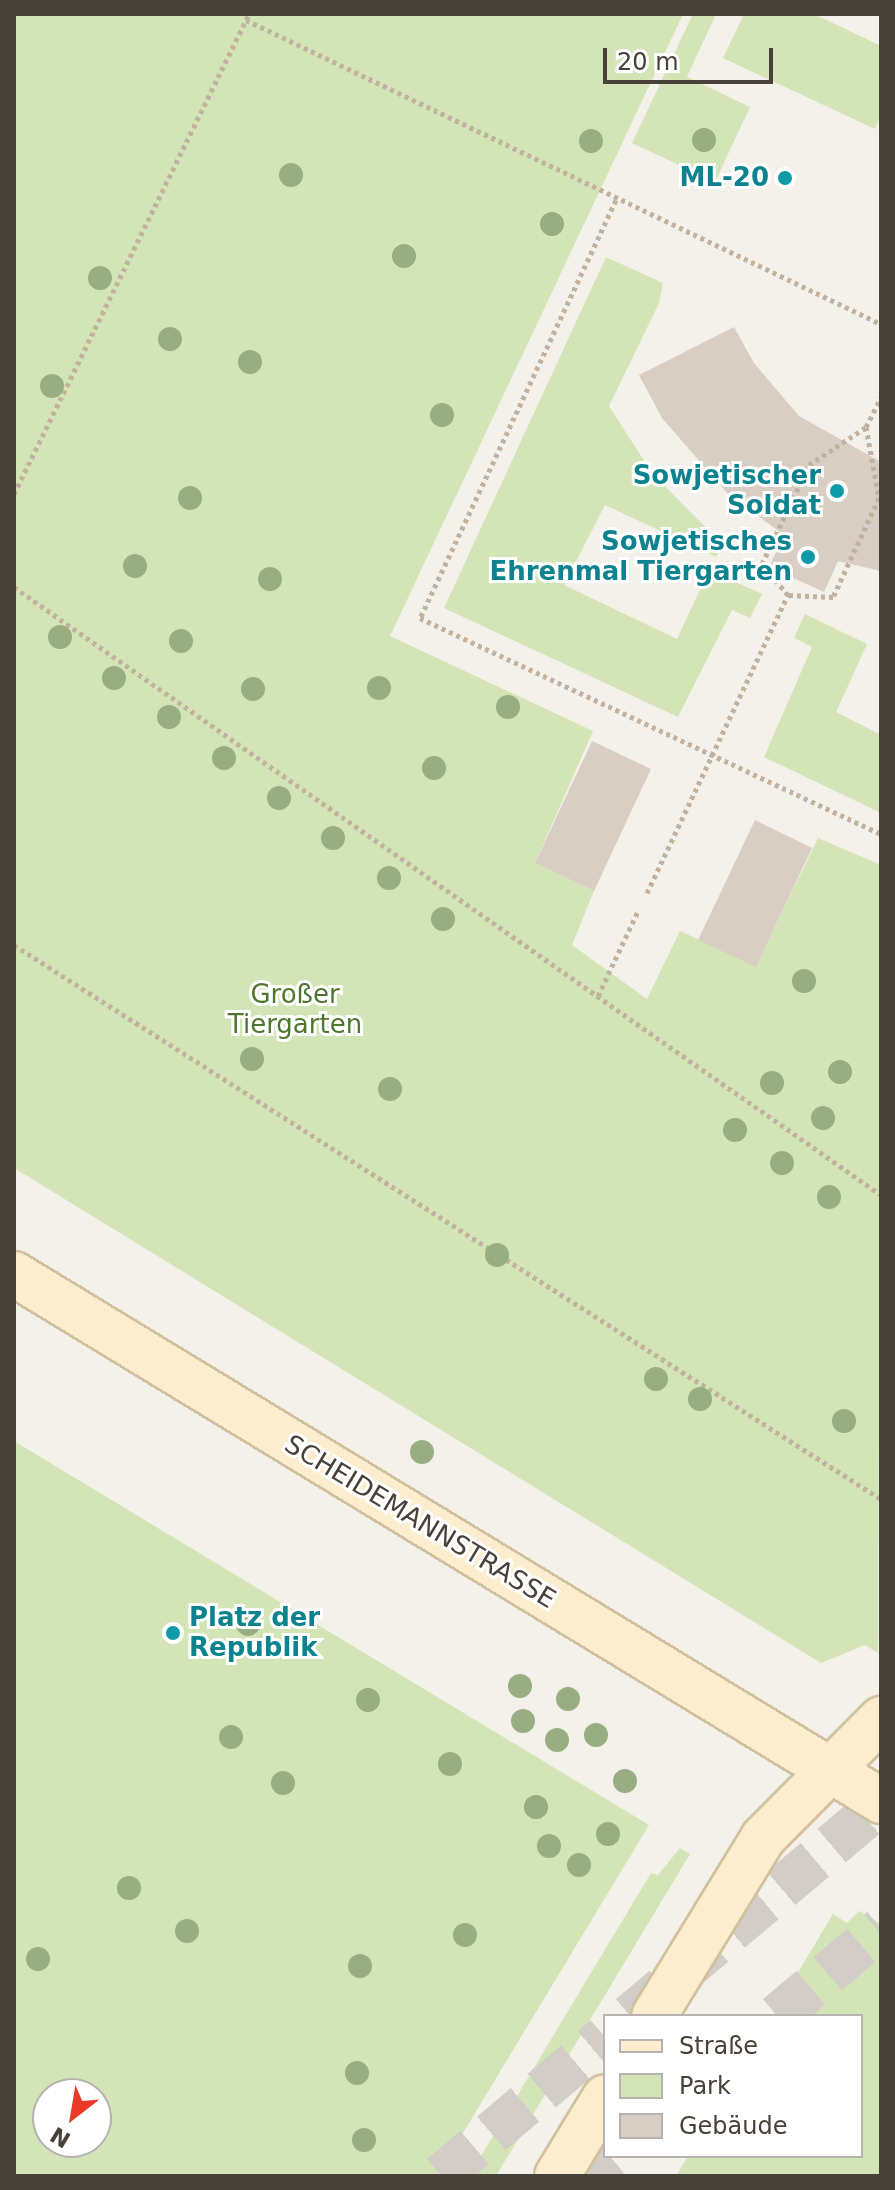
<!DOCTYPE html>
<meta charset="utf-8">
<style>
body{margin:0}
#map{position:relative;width:895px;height:2190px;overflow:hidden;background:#f4f0ea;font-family:"DejaVu Sans",sans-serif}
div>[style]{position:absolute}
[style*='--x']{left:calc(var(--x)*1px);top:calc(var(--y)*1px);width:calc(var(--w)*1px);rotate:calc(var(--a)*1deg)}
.green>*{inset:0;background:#d3e5b6}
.building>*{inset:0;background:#d8cec3}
.highway-tunnel>*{height:44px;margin-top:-22px;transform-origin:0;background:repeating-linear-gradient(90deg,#d2cdc7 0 44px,transparent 0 66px)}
.path>*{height:5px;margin-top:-2.5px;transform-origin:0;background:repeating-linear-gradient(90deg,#c0b29f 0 4px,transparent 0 8px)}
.roads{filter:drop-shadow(2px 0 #d1c09d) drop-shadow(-2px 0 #d1c09d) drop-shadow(0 2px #d1c09d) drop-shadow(0 -2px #d1c09d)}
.secondary>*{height:44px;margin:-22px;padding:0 22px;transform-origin:22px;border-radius:22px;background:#fbedcd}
.trees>*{width:24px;height:24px;margin:-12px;border-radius:50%;background:#99ad83}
.dots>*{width:22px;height:22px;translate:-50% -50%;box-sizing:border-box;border:4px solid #fff;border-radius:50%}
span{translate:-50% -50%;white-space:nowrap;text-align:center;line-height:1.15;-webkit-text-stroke:6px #fff;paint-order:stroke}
.culture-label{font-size:26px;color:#0d838f;font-weight:700}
.right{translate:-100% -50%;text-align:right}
.left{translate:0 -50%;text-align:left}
.park-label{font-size:26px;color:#4f762f}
.street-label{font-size:26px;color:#484139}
.frame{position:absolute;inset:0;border:16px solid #484139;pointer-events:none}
.legend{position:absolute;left:603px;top:2014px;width:260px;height:144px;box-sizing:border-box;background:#fff;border:2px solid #b6b3b0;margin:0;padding:10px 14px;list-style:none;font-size:24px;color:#484139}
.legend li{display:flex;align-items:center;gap:16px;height:40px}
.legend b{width:40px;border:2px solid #b6b3b0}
.north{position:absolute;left:32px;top:2078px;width:80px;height:80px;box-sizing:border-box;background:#fff;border:2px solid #b6b3b0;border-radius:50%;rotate:211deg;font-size:22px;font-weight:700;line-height:32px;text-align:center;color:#484139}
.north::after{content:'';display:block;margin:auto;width:28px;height:36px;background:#ec3a29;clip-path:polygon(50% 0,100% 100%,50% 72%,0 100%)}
.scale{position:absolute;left:603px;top:48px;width:170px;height:36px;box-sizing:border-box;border:4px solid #484139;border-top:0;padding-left:10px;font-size:24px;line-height:28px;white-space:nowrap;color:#484139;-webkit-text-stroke:6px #fff;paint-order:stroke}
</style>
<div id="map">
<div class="green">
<i style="clip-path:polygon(14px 14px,683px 14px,390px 636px,593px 731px,535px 863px,594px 891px,572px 945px,647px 999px,680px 931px,756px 966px,818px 838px,881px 865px,878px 1653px,865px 1645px,821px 1663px,14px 1168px)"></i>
<i style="clip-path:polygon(693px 14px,716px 14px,687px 77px,750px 107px,715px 182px,632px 143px)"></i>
<i style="clip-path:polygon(744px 14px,814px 14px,881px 46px,881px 115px,875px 129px,723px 58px)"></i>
<i style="clip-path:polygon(606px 257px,663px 283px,659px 303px,609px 406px,652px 473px,722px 544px,716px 557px,605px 505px,564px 585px,677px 639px,709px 570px,762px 594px,750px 618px,732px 610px,678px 717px,444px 608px)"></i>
<i style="clip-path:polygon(805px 614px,867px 644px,836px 712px,881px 735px,881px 813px,764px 757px,812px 647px,794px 638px)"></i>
<i style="clip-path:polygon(evenodd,14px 1441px,649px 1825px,437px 2176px,14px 2176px,14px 1441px,48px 2094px,96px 2094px,96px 2142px,48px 2142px,48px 2094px)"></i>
<i style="clip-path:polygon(680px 1848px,690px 1854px,496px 2176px,469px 2176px,651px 1873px,658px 1875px)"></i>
<i style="clip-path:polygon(859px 1911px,881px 1924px,881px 2176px,676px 2176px,688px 2156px,861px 2156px,861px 2016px,772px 2016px,833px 1914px,847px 1923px)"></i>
</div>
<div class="building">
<i style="clip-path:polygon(734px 327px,754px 363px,799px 416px,881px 462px,881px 571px,838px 561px,824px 592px,769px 567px,784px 535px,728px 494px,662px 418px,639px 375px)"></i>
<i style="clip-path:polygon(592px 741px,651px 769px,594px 891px,535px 863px)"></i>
<i style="clip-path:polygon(755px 820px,812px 848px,756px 967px,698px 940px)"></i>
</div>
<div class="highway-tunnel">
<i style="--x:630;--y:2016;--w:329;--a:-40.2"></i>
<i style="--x:777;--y:2016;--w:136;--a:-39.9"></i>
<i style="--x:441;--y:2176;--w:215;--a:-40.3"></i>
<i style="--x:586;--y:2176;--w:31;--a:-40"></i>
</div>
<div class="path">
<i style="--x:246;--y:20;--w:704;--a:25.58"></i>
<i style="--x:616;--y:200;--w:462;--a:115.1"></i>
<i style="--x:420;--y:618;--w:509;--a:25.11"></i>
<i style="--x:866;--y:427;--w:72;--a:79.6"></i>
<i style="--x:879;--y:498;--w:109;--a:114.9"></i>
<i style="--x:833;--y:597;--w:45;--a:-177.5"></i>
<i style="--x:788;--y:595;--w:40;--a:-130"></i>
<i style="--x:762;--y:564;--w:110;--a:-64.6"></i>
<i style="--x:809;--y:465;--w:69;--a:-33.7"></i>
<i style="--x:866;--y:427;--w:34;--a:-63"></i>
<i style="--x:14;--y:494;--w:534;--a:-63.91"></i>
<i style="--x:14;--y:587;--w:1059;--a:35.04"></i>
<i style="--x:647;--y:893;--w:330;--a:-64.7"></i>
<i style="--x:14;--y:945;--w:1029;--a:32.58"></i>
<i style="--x:598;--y:996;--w:94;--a:-64.8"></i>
</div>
<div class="roads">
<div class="secondary">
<i style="--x:14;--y:1274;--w:1015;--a:31.29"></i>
<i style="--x:654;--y:2016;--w:209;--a:-58.5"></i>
<i style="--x:763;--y:1838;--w:168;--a:-45.2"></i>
<i style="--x:557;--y:2176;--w:92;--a:-58.7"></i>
</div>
</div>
<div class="trees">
<i style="left:704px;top:140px"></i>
<i style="left:591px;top:141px"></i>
<i style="left:291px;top:175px"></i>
<i style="left:552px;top:224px"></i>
<i style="left:404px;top:256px"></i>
<i style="left:100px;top:278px"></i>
<i style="left:170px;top:339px"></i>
<i style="left:250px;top:362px"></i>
<i style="left:52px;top:386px"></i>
<i style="left:442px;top:415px"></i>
<i style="left:190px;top:498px"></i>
<i style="left:135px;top:566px"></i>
<i style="left:270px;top:579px"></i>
<i style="left:60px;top:637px"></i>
<i style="left:181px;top:641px"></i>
<i style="left:114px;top:678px"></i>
<i style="left:379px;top:688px"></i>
<i style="left:253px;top:689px"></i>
<i style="left:508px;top:707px"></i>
<i style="left:169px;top:717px"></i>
<i style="left:224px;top:758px"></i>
<i style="left:434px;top:768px"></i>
<i style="left:279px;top:798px"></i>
<i style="left:333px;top:838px"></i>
<i style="left:389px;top:878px"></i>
<i style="left:443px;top:919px"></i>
<i style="left:804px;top:981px"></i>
<i style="left:252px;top:1059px"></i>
<i style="left:840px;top:1072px"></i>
<i style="left:772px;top:1083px"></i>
<i style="left:390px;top:1089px"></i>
<i style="left:823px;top:1118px"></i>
<i style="left:735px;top:1130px"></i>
<i style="left:782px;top:1163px"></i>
<i style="left:829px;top:1197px"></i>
<i style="left:497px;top:1255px"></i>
<i style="left:656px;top:1379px"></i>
<i style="left:700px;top:1399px"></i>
<i style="left:844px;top:1421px"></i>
<i style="left:422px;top:1452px"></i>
<i style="left:248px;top:1624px"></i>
<i style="left:520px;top:1686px"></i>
<i style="left:568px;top:1699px"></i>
<i style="left:368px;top:1700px"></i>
<i style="left:523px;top:1721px"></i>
<i style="left:596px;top:1735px"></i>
<i style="left:231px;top:1737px"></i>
<i style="left:557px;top:1740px"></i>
<i style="left:450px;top:1764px"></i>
<i style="left:625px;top:1781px"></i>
<i style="left:283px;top:1783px"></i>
<i style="left:536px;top:1807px"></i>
<i style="left:608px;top:1834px"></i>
<i style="left:549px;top:1846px"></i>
<i style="left:579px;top:1865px"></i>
<i style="left:129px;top:1888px"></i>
<i style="left:187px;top:1931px"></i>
<i style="left:465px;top:1935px"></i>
<i style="left:38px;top:1959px"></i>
<i style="left:360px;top:1966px"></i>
<i style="left:357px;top:2073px"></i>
<i style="left:364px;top:2140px"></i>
</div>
<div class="dots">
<i style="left:785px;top:178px;background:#0f9aa8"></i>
<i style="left:837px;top:491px;background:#0f9aa8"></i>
<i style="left:808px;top:557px;background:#0f9aa8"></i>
<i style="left:173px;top:1633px;background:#0f9aa8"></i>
</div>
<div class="culture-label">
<span class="right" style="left:769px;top:178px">ML-20</span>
<span class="right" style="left:821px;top:491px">Sowjetischer<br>Soldat</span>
<span class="right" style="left:792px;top:557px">Sowjetisches<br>Ehrenmal Tiergarten</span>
<span class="left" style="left:189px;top:1633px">Platz der<br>Republik</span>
</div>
<div class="park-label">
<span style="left:295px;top:1010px">Großer<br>Tiergarten</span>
</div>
<div class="street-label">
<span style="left:420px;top:1522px;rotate:31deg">SCHEIDEMANNSTRASSE</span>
</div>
<div class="frame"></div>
<ul class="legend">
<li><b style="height:10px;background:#fbedcd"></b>Straße</li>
<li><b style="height:22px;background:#d3e5b6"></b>Park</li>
<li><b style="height:22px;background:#d8cec3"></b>Gebäude</li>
</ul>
<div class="north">N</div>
<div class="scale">20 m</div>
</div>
